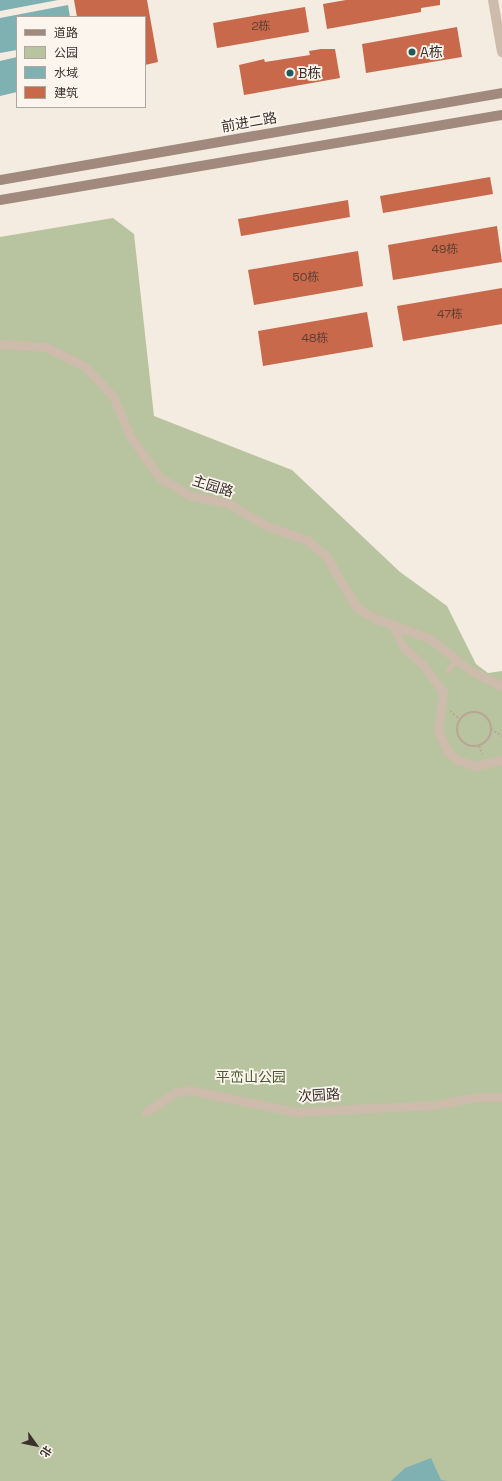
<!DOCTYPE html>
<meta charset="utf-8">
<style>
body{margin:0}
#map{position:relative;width:502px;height:1481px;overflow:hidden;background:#f4ebe1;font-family:"Space Grotesk","Noto Sans SC",sans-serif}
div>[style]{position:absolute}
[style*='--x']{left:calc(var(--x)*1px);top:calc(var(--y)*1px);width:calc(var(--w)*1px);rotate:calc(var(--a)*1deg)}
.green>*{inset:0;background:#b8c4a0}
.water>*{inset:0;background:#7fb0b2}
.building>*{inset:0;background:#c8694b}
.path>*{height:2px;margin-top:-1px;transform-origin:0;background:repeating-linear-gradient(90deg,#b9a596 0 2px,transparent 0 4px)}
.path>.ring{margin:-1px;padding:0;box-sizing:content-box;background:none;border:2px solid #b9a596;border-radius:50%}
.service>*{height:4.5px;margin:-2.25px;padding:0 2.25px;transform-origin:2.25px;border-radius:2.25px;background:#cdbbac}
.minor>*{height:9px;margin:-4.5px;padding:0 4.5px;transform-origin:4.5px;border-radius:4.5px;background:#cdbbac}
.tertiary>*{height:10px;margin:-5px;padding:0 5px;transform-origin:5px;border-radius:5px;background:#cdbbac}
.secondary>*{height:10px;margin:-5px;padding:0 5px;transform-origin:5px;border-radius:5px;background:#a18a7d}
.dots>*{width:11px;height:11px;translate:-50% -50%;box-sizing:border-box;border:2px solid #fbf5ee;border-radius:50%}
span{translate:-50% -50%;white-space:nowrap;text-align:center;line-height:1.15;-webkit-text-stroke:3.5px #fbf5ee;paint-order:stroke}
.number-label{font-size:12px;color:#5e3e33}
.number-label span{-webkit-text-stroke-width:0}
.poi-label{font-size:14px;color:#3b302b}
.left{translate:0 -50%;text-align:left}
.street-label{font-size:14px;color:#3b302b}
.park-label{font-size:14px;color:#4a5a2e}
.legend{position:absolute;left:16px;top:16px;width:130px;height:92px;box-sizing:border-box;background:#fbf5ee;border:1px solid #aea6a0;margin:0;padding:5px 7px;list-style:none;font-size:12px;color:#3b302b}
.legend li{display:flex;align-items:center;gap:8px;height:20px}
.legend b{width:20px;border:1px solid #aea6a0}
.north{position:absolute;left:16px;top:1425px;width:40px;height:40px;-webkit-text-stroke:3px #fbf5ee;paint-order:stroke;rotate:123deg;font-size:11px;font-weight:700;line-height:16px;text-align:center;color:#3b302b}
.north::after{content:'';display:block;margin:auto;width:14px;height:18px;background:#3b302b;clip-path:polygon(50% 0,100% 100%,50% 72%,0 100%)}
</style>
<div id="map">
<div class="green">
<i style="clip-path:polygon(113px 218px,134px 234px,154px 416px,292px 470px,400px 572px,447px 606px,476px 664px,488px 673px,502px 671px,502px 1481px,0 1481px,0 237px)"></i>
</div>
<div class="water">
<i style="clip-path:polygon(0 0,58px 0,0 11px)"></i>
<i style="clip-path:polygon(68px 5px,70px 17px,17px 17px,17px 50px,0 53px,0 18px)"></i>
<i style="clip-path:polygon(17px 57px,17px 92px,0 96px,0 61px)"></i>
<i style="clip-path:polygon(431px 1458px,441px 1480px,448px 1481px,391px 1481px,405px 1468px)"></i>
</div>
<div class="building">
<i style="clip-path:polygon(74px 0,147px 0,158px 62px,145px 65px,145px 17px,77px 17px)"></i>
<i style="clip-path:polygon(346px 0,440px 0,440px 5px,421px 8px,421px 12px,327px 29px,323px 4px)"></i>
<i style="clip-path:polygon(305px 7px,309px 32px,217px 48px,213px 23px)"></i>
<i style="clip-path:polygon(457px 27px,462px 57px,366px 73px,362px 44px)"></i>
<i style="clip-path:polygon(321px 49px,335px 49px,340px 78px,244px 95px,239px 65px,264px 59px,265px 62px,310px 55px,309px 51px)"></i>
<i style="clip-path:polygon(490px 177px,493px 194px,383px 213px,380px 196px)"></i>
<i style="clip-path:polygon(348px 200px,350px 217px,241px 236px,238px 219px)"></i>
<i style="clip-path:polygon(497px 226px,502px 262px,393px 280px,388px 245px)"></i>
<i style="clip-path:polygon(358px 251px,363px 286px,254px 305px,248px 270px)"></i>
<i style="clip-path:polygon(502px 288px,502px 324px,403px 341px,397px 306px)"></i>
<i style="clip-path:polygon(367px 312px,373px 347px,263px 366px,258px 331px)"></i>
</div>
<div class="path">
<i style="--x:450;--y:711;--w:13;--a:39"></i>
<i class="ring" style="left:457px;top:712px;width:32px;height:32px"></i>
<i style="--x:491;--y:729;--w:13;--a:32"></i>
<i style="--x:479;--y:746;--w:9;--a:69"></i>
</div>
<div class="service">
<i style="--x:448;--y:671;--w:14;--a:-60"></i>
</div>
<div class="minor">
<i style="--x:0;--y:344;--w:46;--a:3.7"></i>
<i style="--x:46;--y:347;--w:42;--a:26.6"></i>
<i style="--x:84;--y:366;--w:42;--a:46"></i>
<i style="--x:113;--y:396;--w:43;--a:67"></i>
<i style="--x:130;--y:436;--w:50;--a:54.7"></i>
<i style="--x:159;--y:477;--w:37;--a:31"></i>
<i style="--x:191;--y:496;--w:37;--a:11"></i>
<i style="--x:227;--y:503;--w:46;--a:29.9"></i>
<i style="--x:267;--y:526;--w:42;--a:19.3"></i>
<i style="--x:307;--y:540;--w:25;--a:40"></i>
<i style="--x:326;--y:556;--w:61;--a:59.2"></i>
<i style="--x:357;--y:608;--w:20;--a:30"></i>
<i style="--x:374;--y:618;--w:59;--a:20"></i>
<i style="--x:429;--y:638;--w:53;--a:38.2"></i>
<i style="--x:471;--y:671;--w:34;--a:26"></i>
<i style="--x:392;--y:624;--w:25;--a:64"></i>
<i style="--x:403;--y:647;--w:27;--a:42"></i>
<i style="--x:423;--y:665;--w:34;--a:53"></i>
<i style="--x:443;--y:692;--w:38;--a:97"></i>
<i style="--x:438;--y:730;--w:24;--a:66"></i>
<i style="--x:448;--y:752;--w:12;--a:42"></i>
<i style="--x:457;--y:760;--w:19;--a:18"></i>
<i style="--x:475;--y:766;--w:28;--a:-13"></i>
<i style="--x:146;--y:1112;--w:37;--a:-33"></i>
<i style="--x:177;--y:1092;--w:12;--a:-9"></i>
<i style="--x:189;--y:1090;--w:108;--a:11.7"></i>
<i style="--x:295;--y:1112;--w:139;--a:-2.9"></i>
<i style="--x:434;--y:1105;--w:44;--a:-10.5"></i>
<i style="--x:477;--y:1097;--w:25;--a:0"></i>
</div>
<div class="tertiary">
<i style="--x:493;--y:0;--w:53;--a:80.2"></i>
</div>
<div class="secondary">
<i style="--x:0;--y:180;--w:509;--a:-9.83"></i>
<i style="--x:0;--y:200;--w:509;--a:-9.61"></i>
</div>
<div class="dots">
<i style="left:412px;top:52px;background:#1f5a5e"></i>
<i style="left:290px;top:73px;background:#1f5a5e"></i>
</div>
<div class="number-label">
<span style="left:261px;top:27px">2栋</span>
<span style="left:445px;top:250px">49栋</span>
<span style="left:306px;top:278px">50栋</span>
<span style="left:450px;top:315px">47栋</span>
<span style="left:315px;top:339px">48栋</span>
</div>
<div class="poi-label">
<span class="left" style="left:420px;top:52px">A栋</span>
<span class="left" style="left:298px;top:73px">B栋</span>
</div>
<div class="street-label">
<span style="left:249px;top:122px;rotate:-10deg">前进二路</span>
<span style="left:213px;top:486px;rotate:17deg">主园路</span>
<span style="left:319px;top:1095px;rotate:-4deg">次园路</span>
</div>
<div class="park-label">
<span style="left:251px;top:1077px">平峦山公园</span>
</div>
<ul class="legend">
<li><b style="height:5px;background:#a18a7d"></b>道路</li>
<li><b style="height:11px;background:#b8c4a0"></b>公园</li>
<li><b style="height:11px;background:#7fb0b2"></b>水域</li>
<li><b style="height:11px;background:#c8694b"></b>建筑</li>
</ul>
<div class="north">北</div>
</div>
